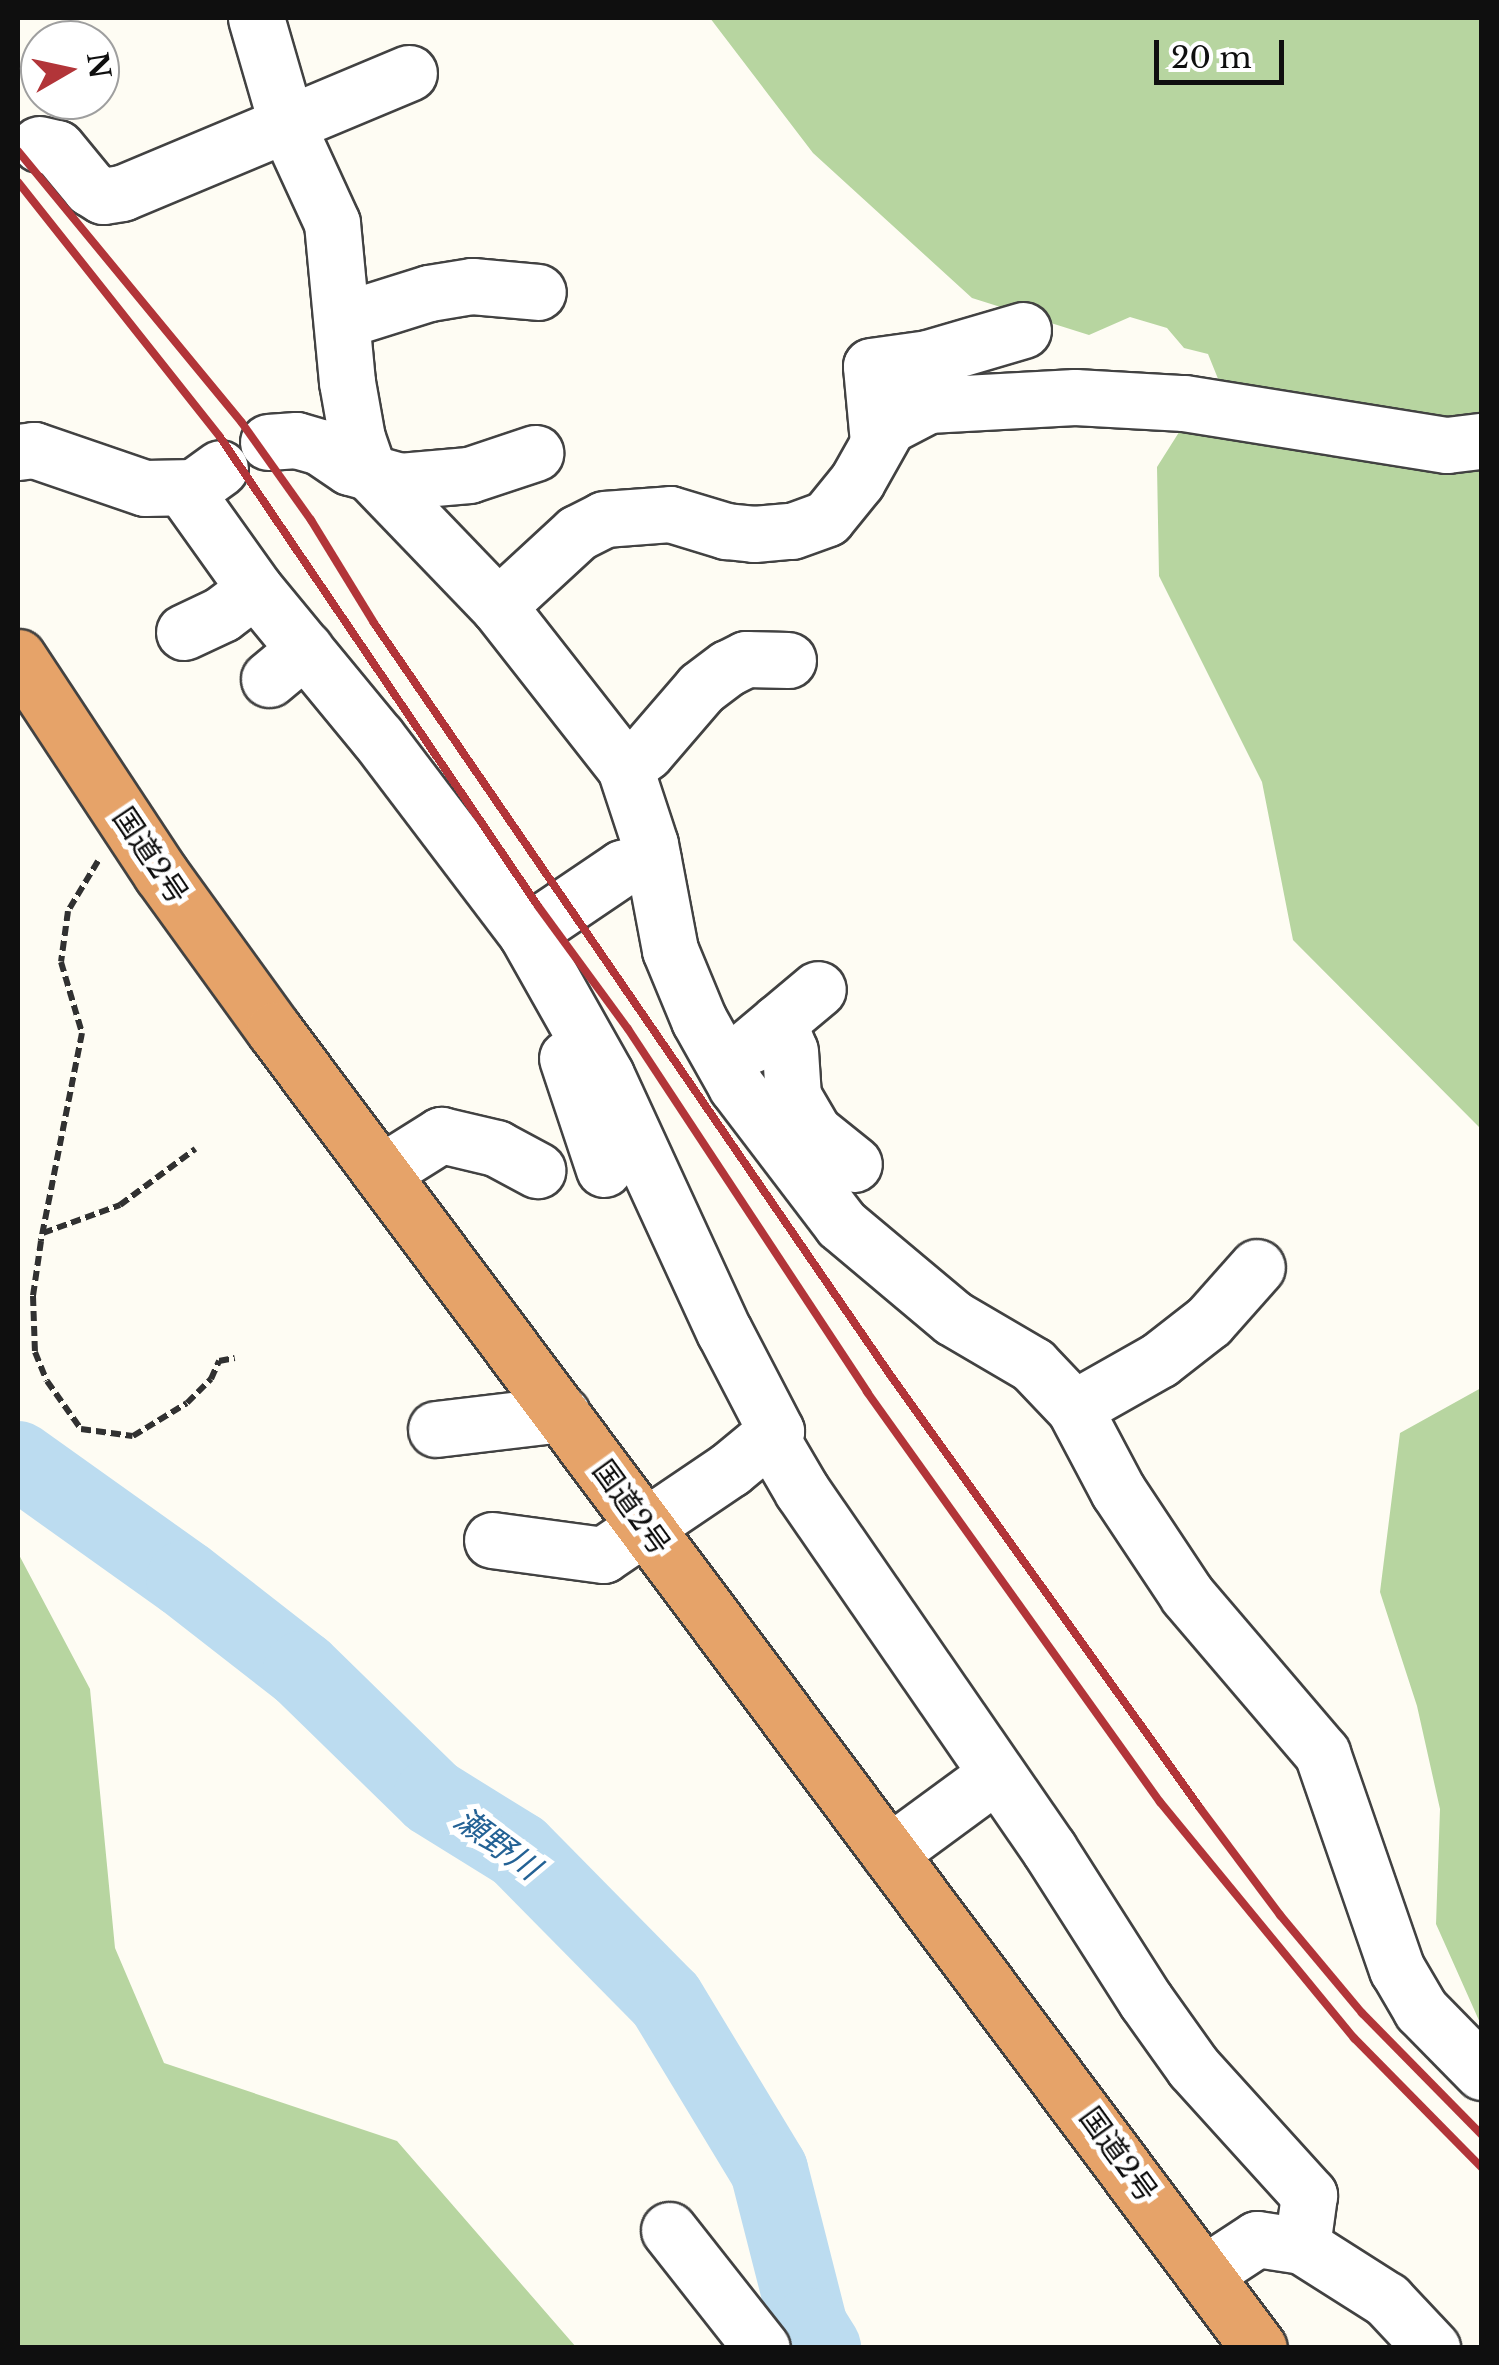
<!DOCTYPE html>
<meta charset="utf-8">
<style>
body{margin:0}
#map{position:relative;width:1499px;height:2365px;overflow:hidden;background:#fefcf3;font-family:"Libre Baskerville","Noto Sans JP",serif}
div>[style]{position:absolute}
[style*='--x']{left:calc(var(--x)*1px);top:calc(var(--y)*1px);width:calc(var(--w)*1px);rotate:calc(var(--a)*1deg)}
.forest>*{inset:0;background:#b7d5a0}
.river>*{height:78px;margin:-39px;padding:0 39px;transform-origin:39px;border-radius:39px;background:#bcdcf0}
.path>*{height:6px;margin-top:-3px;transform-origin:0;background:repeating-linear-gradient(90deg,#313131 0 10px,transparent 0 15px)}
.roads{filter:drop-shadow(2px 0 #424242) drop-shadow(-2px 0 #424242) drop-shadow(0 2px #424242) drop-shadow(0 -2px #424242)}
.minor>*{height:55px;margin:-27.5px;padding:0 27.5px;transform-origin:27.5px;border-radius:27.5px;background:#fff}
.highway>*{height:55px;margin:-27.5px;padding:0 27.5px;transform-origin:27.5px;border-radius:27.5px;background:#e6a369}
.rail>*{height:8px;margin:-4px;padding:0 4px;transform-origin:4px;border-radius:4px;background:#b23539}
span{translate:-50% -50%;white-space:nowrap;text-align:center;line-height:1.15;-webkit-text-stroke:10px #fff;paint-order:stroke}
.street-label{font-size:30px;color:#0f0f0f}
.water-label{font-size:32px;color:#246295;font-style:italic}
.frame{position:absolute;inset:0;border:20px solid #0f0f0f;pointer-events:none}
.north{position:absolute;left:20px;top:20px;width:100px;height:100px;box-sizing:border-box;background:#fff;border:2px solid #9f9f9f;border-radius:50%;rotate:81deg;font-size:28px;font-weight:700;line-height:40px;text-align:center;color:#0f0f0f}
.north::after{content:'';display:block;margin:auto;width:35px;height:45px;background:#b23539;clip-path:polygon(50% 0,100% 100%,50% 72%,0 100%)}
.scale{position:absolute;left:1154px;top:40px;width:130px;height:45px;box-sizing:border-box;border:5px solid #0f0f0f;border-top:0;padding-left:12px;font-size:30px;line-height:35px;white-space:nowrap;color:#0f0f0f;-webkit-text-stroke:8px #fff;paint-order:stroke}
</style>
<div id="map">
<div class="forest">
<i style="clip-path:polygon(710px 18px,1481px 18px,1481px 1129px,1293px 940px,1262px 782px,1159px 576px,1157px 467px,1188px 418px,1225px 396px,1208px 354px,1184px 348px,1167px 328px,1130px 317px,1089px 335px,972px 298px,813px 153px)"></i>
<i style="clip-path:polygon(1481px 1388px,1481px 2025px,1436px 1924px,1440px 1809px,1417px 1706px,1380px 1592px,1400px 1433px)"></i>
<i style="clip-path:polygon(18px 1553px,90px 1689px,115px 1948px,164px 2063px,397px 2141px,576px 2347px,18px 2347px)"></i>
</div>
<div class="river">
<i style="--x:18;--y:1460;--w:205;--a:35.5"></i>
<i style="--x:185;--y:1579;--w:148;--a:37.9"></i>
<i style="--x:302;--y:1670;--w:182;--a:44.3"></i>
<i style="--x:432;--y:1797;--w:102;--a:31.8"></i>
<i style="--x:519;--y:1851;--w:209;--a:45.4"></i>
<i style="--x:666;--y:2000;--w:199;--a:58.8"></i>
<i style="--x:769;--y:2170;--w:162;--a:75.7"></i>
<i style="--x:809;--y:2327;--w:25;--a:58"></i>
</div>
<div class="path">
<i style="--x:98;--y:861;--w:58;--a:121"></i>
<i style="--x:68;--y:911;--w:51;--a:97.8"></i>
<i style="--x:61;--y:962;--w:74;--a:73.5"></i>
<i style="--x:82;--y:1033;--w:212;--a:101.2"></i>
<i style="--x:41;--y:1241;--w:56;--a:98.3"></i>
<i style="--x:33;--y:1296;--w:56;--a:88"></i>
<i style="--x:35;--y:1352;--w:31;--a:68"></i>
<i style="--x:47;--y:1381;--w:59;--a:54.7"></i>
<i style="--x:81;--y:1429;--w:52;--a:7.7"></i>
<i style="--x:133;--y:1436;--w:63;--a:-31.4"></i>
<i style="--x:187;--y:1403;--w:34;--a:-45"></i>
<i style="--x:211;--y:1379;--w:20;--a:-66"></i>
<i style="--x:219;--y:1361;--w:16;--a:-11"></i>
<i style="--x:43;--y:1233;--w:82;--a:-20"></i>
<i style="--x:120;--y:1205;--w:94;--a:-36.7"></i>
</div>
<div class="roads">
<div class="minor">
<i style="--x:256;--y:18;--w:111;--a:73.8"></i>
<i style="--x:287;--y:125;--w:108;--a:65.3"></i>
<i style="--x:332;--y:223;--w:160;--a:84.6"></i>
<i style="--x:347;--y:382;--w:57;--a:79.9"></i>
<i style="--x:357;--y:438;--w:36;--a:71"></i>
<i style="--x:369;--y:472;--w:186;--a:46.1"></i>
<i style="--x:498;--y:606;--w:206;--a:51.9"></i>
<i style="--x:625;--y:768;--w:80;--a:71.8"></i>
<i style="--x:650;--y:844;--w:108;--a:79.3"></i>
<i style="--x:670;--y:950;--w:76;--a:67.5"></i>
<i style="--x:699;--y:1020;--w:76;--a:60.7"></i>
<i style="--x:736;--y:1086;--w:173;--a:52.7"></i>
<i style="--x:841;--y:1224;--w:146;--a:40"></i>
<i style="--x:953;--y:1318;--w:93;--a:30.4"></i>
<i style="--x:1033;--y:1365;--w:59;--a:46.4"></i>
<i style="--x:1074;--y:1408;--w:94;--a:62.1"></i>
<i style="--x:1118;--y:1491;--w:125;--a:56.4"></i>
<i style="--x:1187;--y:1595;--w:208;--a:49.5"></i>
<i style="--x:1322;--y:1753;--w:229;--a:70.9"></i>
<i style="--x:1397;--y:1969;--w:48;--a:59.7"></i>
<i style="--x:1421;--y:2010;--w:87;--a:45.5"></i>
<i style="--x:39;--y:144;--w:18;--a:13"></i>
<i style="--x:57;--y:148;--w:52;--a:50.5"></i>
<i style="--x:90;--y:188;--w:15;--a:32"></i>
<i style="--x:103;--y:196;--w:19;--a:-9"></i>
<i style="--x:122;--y:193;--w:311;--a:-22.7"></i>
<i style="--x:343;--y:320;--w:90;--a:-17.4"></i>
<i style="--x:429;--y:293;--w:44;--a:-9.2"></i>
<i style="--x:472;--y:286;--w:66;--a:5.2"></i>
<i style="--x:268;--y:442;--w:28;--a:-4"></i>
<i style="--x:296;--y:440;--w:25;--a:16"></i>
<i style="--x:320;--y:447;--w:36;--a:34"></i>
<i style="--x:350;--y:467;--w:52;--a:15.6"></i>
<i style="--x:400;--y:481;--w:69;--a:-5"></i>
<i style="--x:469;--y:475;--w:70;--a:-18.4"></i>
<i style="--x:878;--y:442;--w:76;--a:-95.3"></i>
<i style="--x:871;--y:366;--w:58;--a:-8"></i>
<i style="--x:928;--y:358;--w:99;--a:-16.4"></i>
<i style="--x:18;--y:452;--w:16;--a:-7"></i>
<i style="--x:34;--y:450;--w:117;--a:18.9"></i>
<i style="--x:145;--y:488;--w:49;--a:-1.2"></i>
<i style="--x:194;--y:487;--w:32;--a:-36"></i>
<i style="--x:183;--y:488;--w:124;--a:54.5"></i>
<i style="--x:255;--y:589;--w:193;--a:50.5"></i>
<i style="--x:378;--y:738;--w:245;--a:52.8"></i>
<i style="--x:526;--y:933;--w:163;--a:60.6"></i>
<i style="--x:606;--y:1075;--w:282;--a:65.3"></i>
<i style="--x:724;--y:1331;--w:113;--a:62.5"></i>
<i style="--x:776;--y:1431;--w:60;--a:140.4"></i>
<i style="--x:730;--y:1469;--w:153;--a:145.9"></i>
<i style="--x:603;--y:1555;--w:112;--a:-172.3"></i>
<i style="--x:498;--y:606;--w:108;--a:-42.7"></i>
<i style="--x:577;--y:533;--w:30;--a:-27"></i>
<i style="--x:604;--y:519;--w:66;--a:-4.3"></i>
<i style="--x:670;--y:514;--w:59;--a:16.9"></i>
<i style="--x:726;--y:531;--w:28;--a:6"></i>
<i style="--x:754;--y:534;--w:38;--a:-5"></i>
<i style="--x:792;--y:531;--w:37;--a:-20"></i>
<i style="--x:827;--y:518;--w:48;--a:-51"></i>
<i style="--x:857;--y:481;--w:63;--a:-60.6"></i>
<i style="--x:888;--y:426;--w:45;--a:-27.7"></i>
<i style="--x:928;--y:405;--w:147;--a:-3.1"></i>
<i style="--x:1075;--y:397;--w:109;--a:3.2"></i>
<i style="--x:1184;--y:403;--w:266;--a:9.1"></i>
<i style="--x:1447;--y:445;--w:35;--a:-7"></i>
<i style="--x:184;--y:632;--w:42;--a:-25.3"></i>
<i style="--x:222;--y:614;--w:41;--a:-37.1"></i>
<i style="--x:269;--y:679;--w:47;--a:-39.8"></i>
<i style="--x:625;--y:768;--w:26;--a:-37"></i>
<i style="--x:646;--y:752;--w:84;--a:-49.3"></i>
<i style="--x:701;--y:688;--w:34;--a:-37"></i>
<i style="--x:728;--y:668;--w:20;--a:-27"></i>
<i style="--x:746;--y:659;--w:42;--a:1.4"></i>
<i style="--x:526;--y:933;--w:116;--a:-34.1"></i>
<i style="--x:622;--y:868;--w:32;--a:-16"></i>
<i style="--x:778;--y:1022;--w:31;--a:68"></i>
<i style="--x:790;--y:1051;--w:45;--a:86.2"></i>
<i style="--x:793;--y:1096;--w:42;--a:59.7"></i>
<i style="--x:814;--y:1132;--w:51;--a:38.7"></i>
<i style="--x:751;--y:1045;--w:87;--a:-39.9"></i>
<i style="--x:567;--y:1058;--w:117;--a:71.6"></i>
<i style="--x:382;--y:1172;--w:70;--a:-32.1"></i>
<i style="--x:441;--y:1135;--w:57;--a:13.3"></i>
<i style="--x:496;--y:1148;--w:47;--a:28.2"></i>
<i style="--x:1074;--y:1408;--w:98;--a:-29.5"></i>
<i style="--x:1159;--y:1360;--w:63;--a:-38"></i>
<i style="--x:1209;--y:1321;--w:72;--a:-48.4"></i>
<i style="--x:436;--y:1429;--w:127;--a:-6.8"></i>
<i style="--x:771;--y:1438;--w:61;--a:59.7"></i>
<i style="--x:802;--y:1491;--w:435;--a:55.4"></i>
<i style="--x:1049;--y:1849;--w:180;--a:57.5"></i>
<i style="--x:1146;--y:2001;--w:81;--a:54.5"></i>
<i style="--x:1193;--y:2067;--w:173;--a:47.8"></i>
<i style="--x:1309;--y:2195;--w:51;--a:97.8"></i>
<i style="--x:889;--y:1853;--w:132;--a:-36.3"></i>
<i style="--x:669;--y:2230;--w:150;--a:51.8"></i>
<i style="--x:1205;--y:2273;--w:62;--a:-33.2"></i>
<i style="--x:1257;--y:2239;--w:46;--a:8.8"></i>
<i style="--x:1302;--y:2246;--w:101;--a:32.4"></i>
<i style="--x:1387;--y:2300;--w:66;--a:46.8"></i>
</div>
<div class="highway">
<i style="--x:18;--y:657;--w:260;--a:56.6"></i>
<i style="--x:161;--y:874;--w:193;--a:54.1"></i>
<i style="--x:274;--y:1030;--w:1645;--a:53.23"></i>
</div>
</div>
<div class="rail">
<i style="--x:18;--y:151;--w:352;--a:50.5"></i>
<i style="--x:242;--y:423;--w:119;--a:54.6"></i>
<i style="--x:311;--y:520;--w:121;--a:58.5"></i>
<i style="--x:374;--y:623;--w:913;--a:55.53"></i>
<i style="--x:891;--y:1376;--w:531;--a:54.42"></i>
<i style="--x:1200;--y:1808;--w:134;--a:53.2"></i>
<i style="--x:1280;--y:1915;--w:128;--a:50.1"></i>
<i style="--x:1362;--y:2013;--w:171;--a:45.5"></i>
<i style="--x:18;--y:182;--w:325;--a:51.6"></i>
<i style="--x:220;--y:437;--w:567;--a:55.86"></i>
<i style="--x:538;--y:906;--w:152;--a:53.8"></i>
<i style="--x:628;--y:1029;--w:435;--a:56.6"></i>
<i style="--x:867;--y:1392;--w:504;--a:54.45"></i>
<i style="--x:1160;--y:1802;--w:306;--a:50.6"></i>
<i style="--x:1354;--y:2038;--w:182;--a:45.4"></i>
</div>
<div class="street-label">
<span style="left:150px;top:856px;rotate:56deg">国道2号</span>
<span style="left:631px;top:1508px;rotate:54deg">国道2号</span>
<span style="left:1118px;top:2155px;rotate:54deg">国道2号</span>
</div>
<div class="water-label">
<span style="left:497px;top:1844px;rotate:36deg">瀬野川</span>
</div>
<div class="frame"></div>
<div class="north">N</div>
<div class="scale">20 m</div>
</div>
